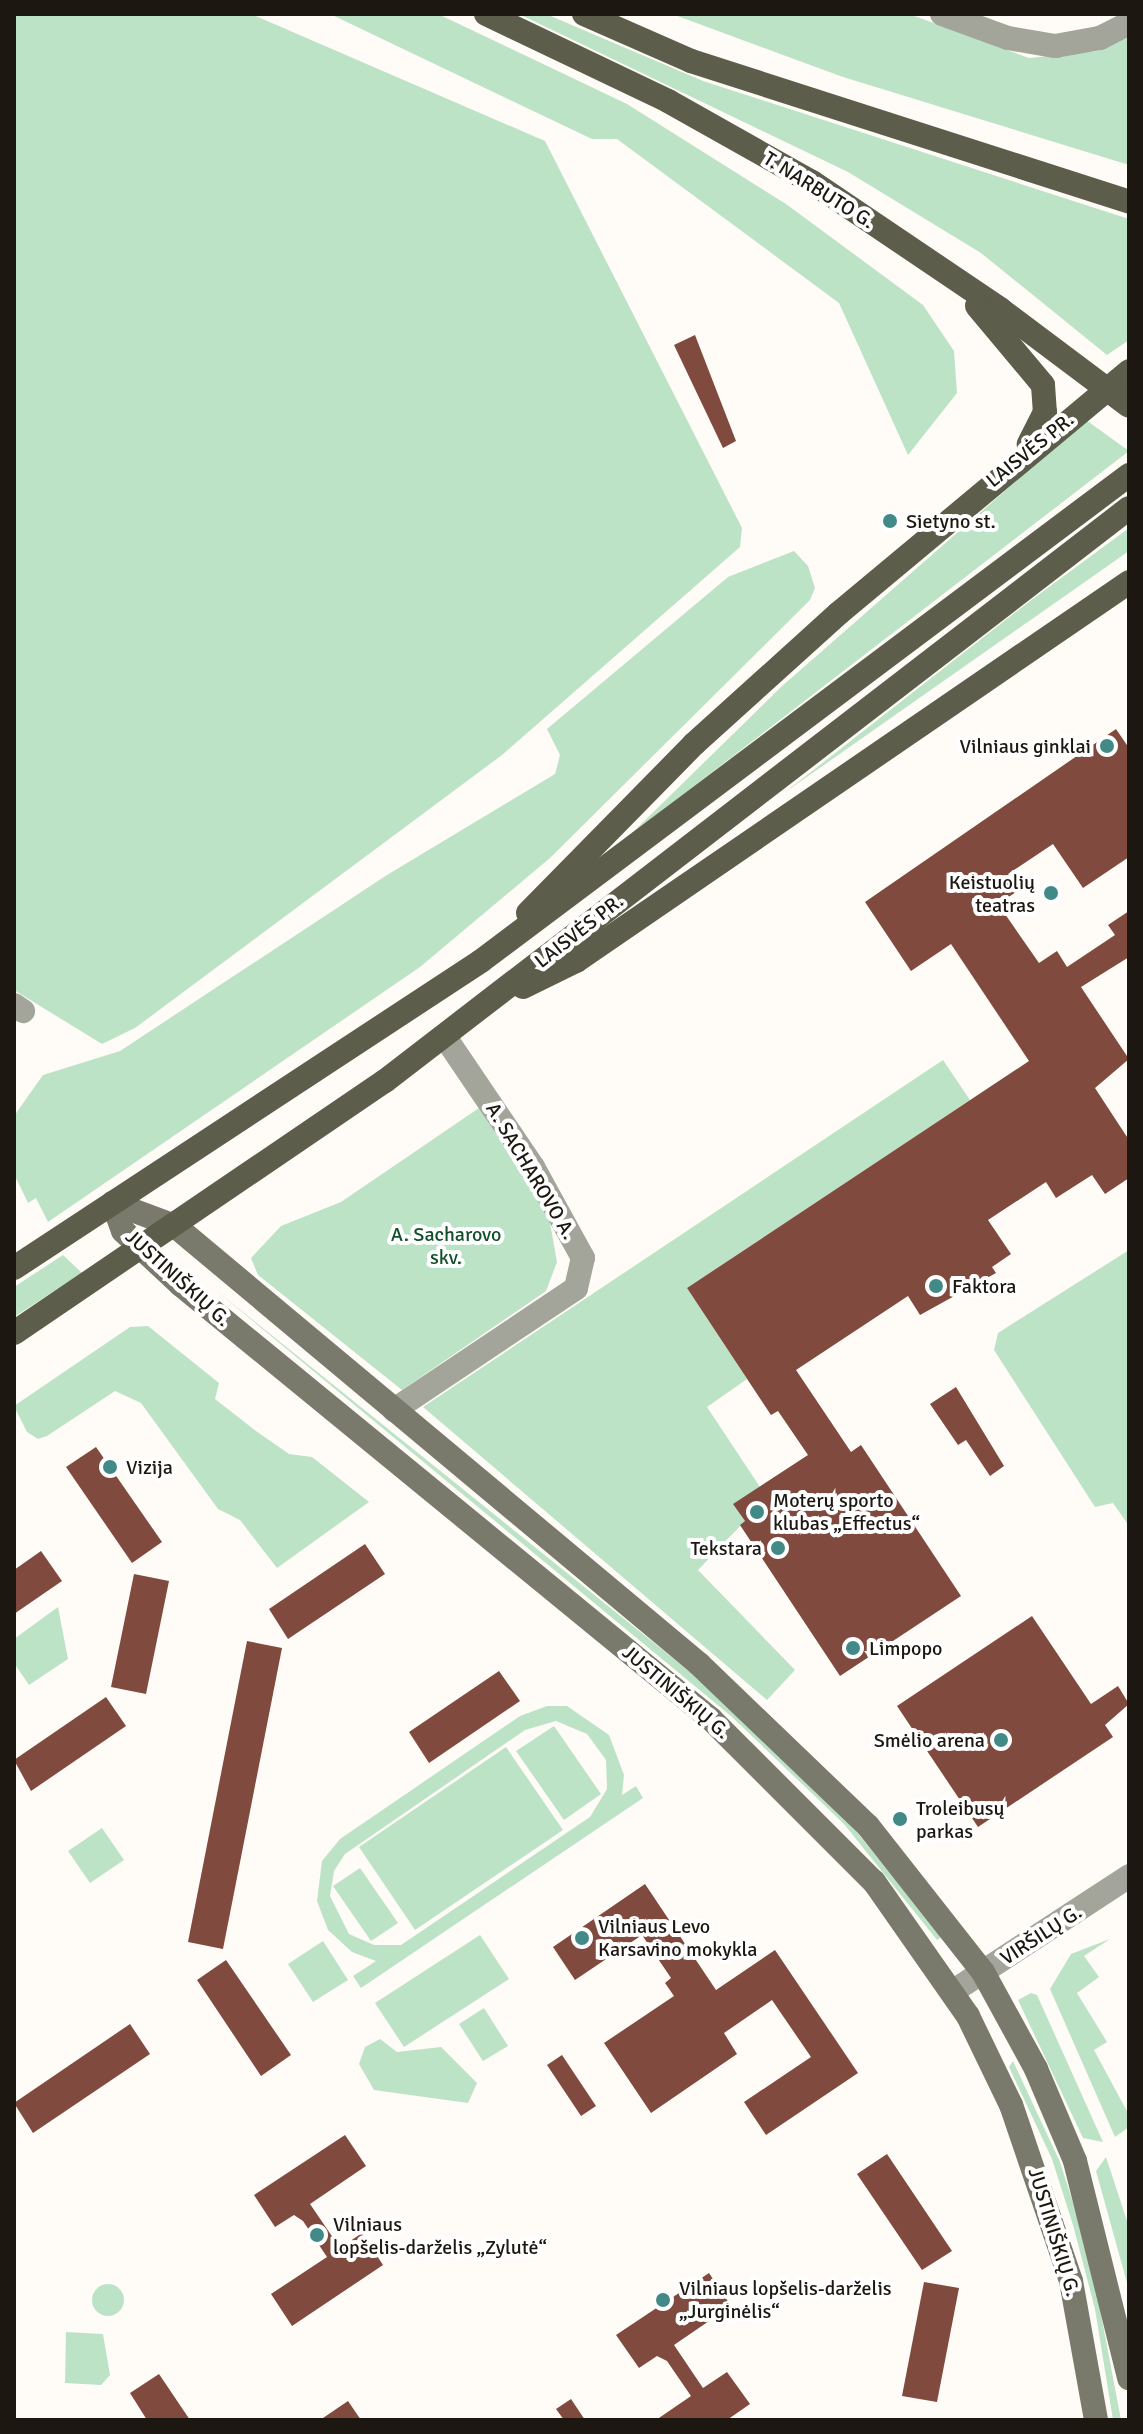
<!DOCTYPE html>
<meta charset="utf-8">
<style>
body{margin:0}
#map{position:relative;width:1143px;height:2434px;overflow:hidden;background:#fffbf7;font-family:Signika,sans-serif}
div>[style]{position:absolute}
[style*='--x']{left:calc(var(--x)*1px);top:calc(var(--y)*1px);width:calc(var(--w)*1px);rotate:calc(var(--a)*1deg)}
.green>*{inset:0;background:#bde3c7}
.round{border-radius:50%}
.building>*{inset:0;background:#804a3f}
.street>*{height:24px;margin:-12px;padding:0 12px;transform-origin:12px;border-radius:12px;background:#a3a49a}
.secondary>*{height:24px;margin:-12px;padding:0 12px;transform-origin:12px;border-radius:12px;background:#797a6c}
.primary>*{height:24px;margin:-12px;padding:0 12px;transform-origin:12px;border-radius:12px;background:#5c5d4b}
.dots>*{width:22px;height:22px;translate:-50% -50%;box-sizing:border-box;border:4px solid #fff;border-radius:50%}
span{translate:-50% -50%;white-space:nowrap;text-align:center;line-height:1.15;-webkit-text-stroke:8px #fff;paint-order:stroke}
.street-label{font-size:20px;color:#1d1711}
.poi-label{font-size:20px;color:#1d1711}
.left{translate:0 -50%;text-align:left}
.right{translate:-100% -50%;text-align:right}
.park-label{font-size:20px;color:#134f2b}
.frame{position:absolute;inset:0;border:16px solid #1d1711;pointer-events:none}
</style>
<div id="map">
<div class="green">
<i style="clip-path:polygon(14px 14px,251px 14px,545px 141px,742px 528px,740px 547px,502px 755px,135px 1028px,102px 1044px,14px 990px)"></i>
<i style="clip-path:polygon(330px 14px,438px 14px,627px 104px,786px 204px,923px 305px,954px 351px,957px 393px,908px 455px,839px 303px,617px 139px,592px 139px)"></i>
<i style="clip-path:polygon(519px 14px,546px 14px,703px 81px,1129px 219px,1129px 340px,1107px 355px,981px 253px,848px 172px)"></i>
<i style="clip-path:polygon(672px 14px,909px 14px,1029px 58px,1098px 51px,1129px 37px,1129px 165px,843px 77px)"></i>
<i style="clip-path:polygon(1086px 420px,1129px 451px,628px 837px,781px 687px)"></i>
<i style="clip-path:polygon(1129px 528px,1129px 551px,784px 793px,1030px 601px)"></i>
<i style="clip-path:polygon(794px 551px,808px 566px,815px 588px,810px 600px,550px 858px,420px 967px,48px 1222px,36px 1198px,28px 1203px,14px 1174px,14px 1116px,43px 1075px,120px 1051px,387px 875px,555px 774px,560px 755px,547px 729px,728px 577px)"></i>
<i style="clip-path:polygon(943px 1060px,970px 1100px,687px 1288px,747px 1379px,707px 1407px,760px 1487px,734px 1504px,745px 1521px,698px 1570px,795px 1670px,767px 1700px,423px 1407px)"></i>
<i style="clip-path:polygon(479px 1108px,549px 1217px,557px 1262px,546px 1291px,402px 1390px,258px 1275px,251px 1258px,281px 1226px,341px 1202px)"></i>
<i style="clip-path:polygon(1129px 1250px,1129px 1522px,1127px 1523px,1113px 1503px,1095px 1507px,994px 1350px,998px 1333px)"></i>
<i style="clip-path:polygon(63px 1255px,82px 1273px,14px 1317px,14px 1287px)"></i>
<i style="clip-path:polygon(213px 1288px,710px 1688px,851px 1825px,942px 1937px,937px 1940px,844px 1824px,731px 1716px)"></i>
<i style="clip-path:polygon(148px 1326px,219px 1383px,215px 1399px,256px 1431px,289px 1454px,312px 1457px,369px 1502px,277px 1568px,240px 1520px,218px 1509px,141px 1403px,115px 1391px,47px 1436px,38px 1439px,27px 1432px,14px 1406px,130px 1327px)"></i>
<i style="clip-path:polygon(58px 1607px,68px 1659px,29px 1685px,14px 1663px,14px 1639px)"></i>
<i style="clip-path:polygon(evenodd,547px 1706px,567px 1706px,609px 1735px,624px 1775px,622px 1795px,636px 1786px,643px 1798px,361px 1988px,353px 1976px,376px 1961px,352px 1952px,328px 1930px,317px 1901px,322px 1861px,340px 1839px,520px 1716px,547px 1706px,556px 1721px,587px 1734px,606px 1760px,607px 1789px,590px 1817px,401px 1945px,374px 1945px,349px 1934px,330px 1896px,334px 1871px,345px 1854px,525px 1730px,556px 1721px)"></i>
<i style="clip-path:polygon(554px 1726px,601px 1794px,564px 1820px,516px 1751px)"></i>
<i style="clip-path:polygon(506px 1747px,563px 1830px,415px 1930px,359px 1847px)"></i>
<i style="clip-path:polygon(102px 1828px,124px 1860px,90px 1883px,68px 1851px)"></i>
<i style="clip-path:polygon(360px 1868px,398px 1923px,371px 1941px,333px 1886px)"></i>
<i style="clip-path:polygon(480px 1935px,509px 1979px,404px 2047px,375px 2003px)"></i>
<i style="clip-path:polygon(1110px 1939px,1084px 1956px,1099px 1977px,1077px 1993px,1107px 2042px,1094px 2050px,1129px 2115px,1129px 2127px,1115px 2137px,1050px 1989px,1071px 1954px)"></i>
<i style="clip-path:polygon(323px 1941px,348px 1980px,313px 2002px,288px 1964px)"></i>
<i style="clip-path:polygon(1031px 1993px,1037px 1995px,1103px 2142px,1083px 2138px,1018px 2000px)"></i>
<i style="clip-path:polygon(484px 2008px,508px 2046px,483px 2061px,459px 2024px)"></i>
<i style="clip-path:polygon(380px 2039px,397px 2052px,441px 2047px,477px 2083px,468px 2103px,374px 2090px,359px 2064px,365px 2047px)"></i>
<i style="clip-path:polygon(1013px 2061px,1060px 2162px,1090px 2256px,1121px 2420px,1113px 2420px,1095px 2309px,1073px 2225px,1052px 2159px,1009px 2067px)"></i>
<i style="clip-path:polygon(1106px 2157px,1129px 2227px,1129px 2290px,1096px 2171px)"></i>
<i class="round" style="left:92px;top:2284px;width:32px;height:32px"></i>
<i style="clip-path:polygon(66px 2332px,103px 2334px,110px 2375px,101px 2385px,65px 2383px)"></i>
</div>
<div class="building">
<i style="clip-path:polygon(695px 335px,736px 441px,723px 448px,674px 345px)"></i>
<i style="clip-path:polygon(1116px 729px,1129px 748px,1129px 857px,1083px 888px,1053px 844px,1008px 874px,1019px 890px,998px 904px,1039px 963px,1057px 951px,1067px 967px,1115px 935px,1108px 925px,1129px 911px,1129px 957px,1081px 987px,1129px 1059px,1095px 1088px,1129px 1140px,1129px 1178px,1105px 1194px,1092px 1175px,1056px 1198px,1046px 1182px,988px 1220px,1011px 1254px,992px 1267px,996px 1273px,920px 1315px,908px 1296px,796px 1370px,851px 1452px,861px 1445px,961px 1596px,840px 1676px,740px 1525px,745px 1521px,733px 1504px,808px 1455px,778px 1411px,771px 1415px,687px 1288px,1029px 1061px,951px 944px,911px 971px,865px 902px)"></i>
<i style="clip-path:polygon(956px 1387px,1004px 1466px,990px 1476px,966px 1440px,958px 1445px,930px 1404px)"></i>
<i style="clip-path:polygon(96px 1447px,162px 1542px,132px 1563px,66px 1467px)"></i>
<i style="clip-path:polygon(365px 1544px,385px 1574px,288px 1639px,269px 1609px)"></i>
<i style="clip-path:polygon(41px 1551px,62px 1581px,14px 1614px,14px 1570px)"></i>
<i style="clip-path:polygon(134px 1574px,169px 1581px,146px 1694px,111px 1687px)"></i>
<i style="clip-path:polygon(1032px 1616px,1091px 1704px,1118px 1686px,1129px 1704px,1105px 1725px,1113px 1737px,978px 1827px,897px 1706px)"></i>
<i style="clip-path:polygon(247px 1641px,282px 1648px,223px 1949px,188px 1942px)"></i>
<i style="clip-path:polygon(499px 1671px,520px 1701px,429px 1763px,409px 1732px)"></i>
<i style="clip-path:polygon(106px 1697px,126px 1726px,31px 1791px,14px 1760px)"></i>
<i style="clip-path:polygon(645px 1884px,716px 1990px,775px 1950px,858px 2073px,766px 2135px,744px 2102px,811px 2057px,772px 2000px,724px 2033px,737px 2054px,651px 2113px,604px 2043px,674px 1996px,665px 1983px,671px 1978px,642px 1935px,575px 1980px,553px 1947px)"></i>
<i style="clip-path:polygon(226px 1960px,291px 2055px,261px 2076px,197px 1980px)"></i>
<i style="clip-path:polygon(130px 2024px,150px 2054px,33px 2133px,14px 2103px)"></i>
<i style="clip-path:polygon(562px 2055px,596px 2106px,581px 2116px,547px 2065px)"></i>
<i style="clip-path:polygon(345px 2135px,366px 2166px,310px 2204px,340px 2248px,362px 2233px,383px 2265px,292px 2326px,271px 2294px,327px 2257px,303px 2221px,294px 2215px,275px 2227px,254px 2195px)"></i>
<i style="clip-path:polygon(887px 2154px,952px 2251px,922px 2270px,857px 2174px)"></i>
<i style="clip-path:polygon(709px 2273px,731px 2306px,674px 2345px,703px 2388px,727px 2372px,750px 2404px,727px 2420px,656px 2420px,691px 2396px,667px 2361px,657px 2356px,639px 2368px,616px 2335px)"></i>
<i style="clip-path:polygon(924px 2282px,959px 2288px,937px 2402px,902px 2396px)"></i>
<i style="clip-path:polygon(159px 2374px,190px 2420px,147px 2420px,130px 2393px)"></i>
<i style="clip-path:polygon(571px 2399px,585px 2420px,564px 2420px,556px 2409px)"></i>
<i style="clip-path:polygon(348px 2401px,361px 2420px,320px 2420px)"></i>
</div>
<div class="street">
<i style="--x:942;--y:14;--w:70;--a:20"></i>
<i style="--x:1008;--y:38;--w:48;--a:9.7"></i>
<i style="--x:1055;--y:46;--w:46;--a:-10.1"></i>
<i style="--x:1100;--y:38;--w:33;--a:-27"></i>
<i style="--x:14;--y:1005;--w:11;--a:34"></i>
<i style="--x:394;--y:1410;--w:219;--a:-33.8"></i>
<i style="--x:576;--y:1288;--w:31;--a:-77"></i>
<i style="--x:583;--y:1258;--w:104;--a:-118.8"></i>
<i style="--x:533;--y:1167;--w:157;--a:-124.1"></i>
<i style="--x:952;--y:1992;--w:212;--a:-33.2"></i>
</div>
<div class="secondary">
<i style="--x:1096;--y:2420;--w:141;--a:-100.2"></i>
<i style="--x:1071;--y:2281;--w:186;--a:-108.8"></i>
<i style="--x:1011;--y:2105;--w:99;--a:-115.8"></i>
<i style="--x:968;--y:2016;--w:164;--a:-125"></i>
<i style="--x:874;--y:1882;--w:231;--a:-135"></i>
<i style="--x:711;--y:1719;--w:685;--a:-140.69"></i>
<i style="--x:181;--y:1285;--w:79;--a:-137"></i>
<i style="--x:123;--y:1231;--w:30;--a:-110"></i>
<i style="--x:113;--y:1203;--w:66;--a:20.4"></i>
<i style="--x:175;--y:1226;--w:683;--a:39.89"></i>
<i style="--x:699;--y:1664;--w:234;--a:43.8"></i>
<i style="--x:868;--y:1826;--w:186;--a:51.8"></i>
<i style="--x:983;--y:1972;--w:111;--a:61.3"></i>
<i style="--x:1036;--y:2069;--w:100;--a:67"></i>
<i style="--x:1075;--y:2161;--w:224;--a:76"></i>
</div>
<div class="primary">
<i style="--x:486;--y:14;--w:202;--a:25.5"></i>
<i style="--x:668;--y:101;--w:165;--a:29.4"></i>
<i style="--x:812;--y:182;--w:227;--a:34"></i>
<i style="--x:1000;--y:309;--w:161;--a:36.9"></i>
<i style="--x:584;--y:14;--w:117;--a:23.7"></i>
<i style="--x:691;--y:61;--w:460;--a:17.8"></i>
<i style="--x:977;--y:306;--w:103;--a:50.1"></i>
<i style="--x:1043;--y:385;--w:27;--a:86"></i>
<i style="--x:1045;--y:412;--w:36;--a:117"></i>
<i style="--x:528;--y:913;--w:237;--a:-45.5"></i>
<i style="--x:694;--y:744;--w:195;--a:-42.1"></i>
<i style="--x:839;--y:613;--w:378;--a:-39.8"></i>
<i style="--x:523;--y:987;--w:59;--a:-26.1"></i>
<i style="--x:576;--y:961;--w:670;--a:-34.42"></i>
<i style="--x:14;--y:1268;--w:559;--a:-33.32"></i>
<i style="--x:481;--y:961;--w:810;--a:-36.87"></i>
<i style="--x:14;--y:1333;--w:448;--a:-34.2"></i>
<i style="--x:385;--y:1081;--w:939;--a:-37.6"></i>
</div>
<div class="dots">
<i style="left:890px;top:521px;background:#428a87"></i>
<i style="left:1107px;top:746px;background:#428a87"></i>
<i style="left:1051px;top:893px;background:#428a87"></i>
<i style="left:936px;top:1286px;background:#428a87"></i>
<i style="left:110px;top:1467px;background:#428a87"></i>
<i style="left:757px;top:1512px;background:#428a87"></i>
<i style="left:778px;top:1548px;background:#428a87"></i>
<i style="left:853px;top:1648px;background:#428a87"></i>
<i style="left:1001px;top:1740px;background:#428a87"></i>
<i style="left:900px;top:1819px;background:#428a87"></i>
<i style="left:582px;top:1938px;background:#428a87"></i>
<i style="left:317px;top:2235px;background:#428a87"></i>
<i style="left:663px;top:2300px;background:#428a87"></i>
</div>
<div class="street-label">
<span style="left:819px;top:190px;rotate:32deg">T. NARBUTO G.</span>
<span style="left:1030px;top:450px;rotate:-39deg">LAISVĖS PR.</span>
<span style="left:579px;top:931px;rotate:-38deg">LAISVĖS PR.</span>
<span style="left:531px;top:1171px;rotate:59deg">A. SACHAROVO A.</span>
<span style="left:178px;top:1278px;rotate:42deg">JUSTINIŠKIŲ G.</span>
<span style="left:676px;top:1692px;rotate:40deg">JUSTINIŠKIŲ G.</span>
<span style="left:1041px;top:1935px;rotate:-33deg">VIRŠILŲ G.</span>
<span style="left:1054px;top:2232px;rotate:73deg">JUSTINIŠKIŲ G.</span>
</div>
<div class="poi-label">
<span class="left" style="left:906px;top:521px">Sietyno st.</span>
<span class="right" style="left:1091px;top:746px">Vilniaus ginklai</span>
<span class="right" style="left:1035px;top:894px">Keistuolių<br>teatras</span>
<span class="left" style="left:952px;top:1286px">Faktora</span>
<span class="left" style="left:126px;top:1467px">Vizija</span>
<span class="left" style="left:773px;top:1512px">Moterų sporto<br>klubas „Effectus“</span>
<span class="right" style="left:762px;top:1548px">Tekstara</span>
<span class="left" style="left:869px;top:1648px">Limpopo</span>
<span class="right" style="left:985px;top:1740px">Smėlio arena</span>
<span class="left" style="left:916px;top:1820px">Troleibusų<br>parkas</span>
<span class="left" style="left:598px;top:1938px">Vilniaus Levo<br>Karsavino mokykla</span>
<span class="left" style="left:333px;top:2236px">Vilniaus<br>lopšelis-darželis „Zylutė“</span>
<span class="left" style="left:679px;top:2300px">Vilniaus lopšelis-darželis<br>„Jurginėlis“</span>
</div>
<div class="park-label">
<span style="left:446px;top:1246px">A. Sacharovo<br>skv.</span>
</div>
<div class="frame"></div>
</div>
